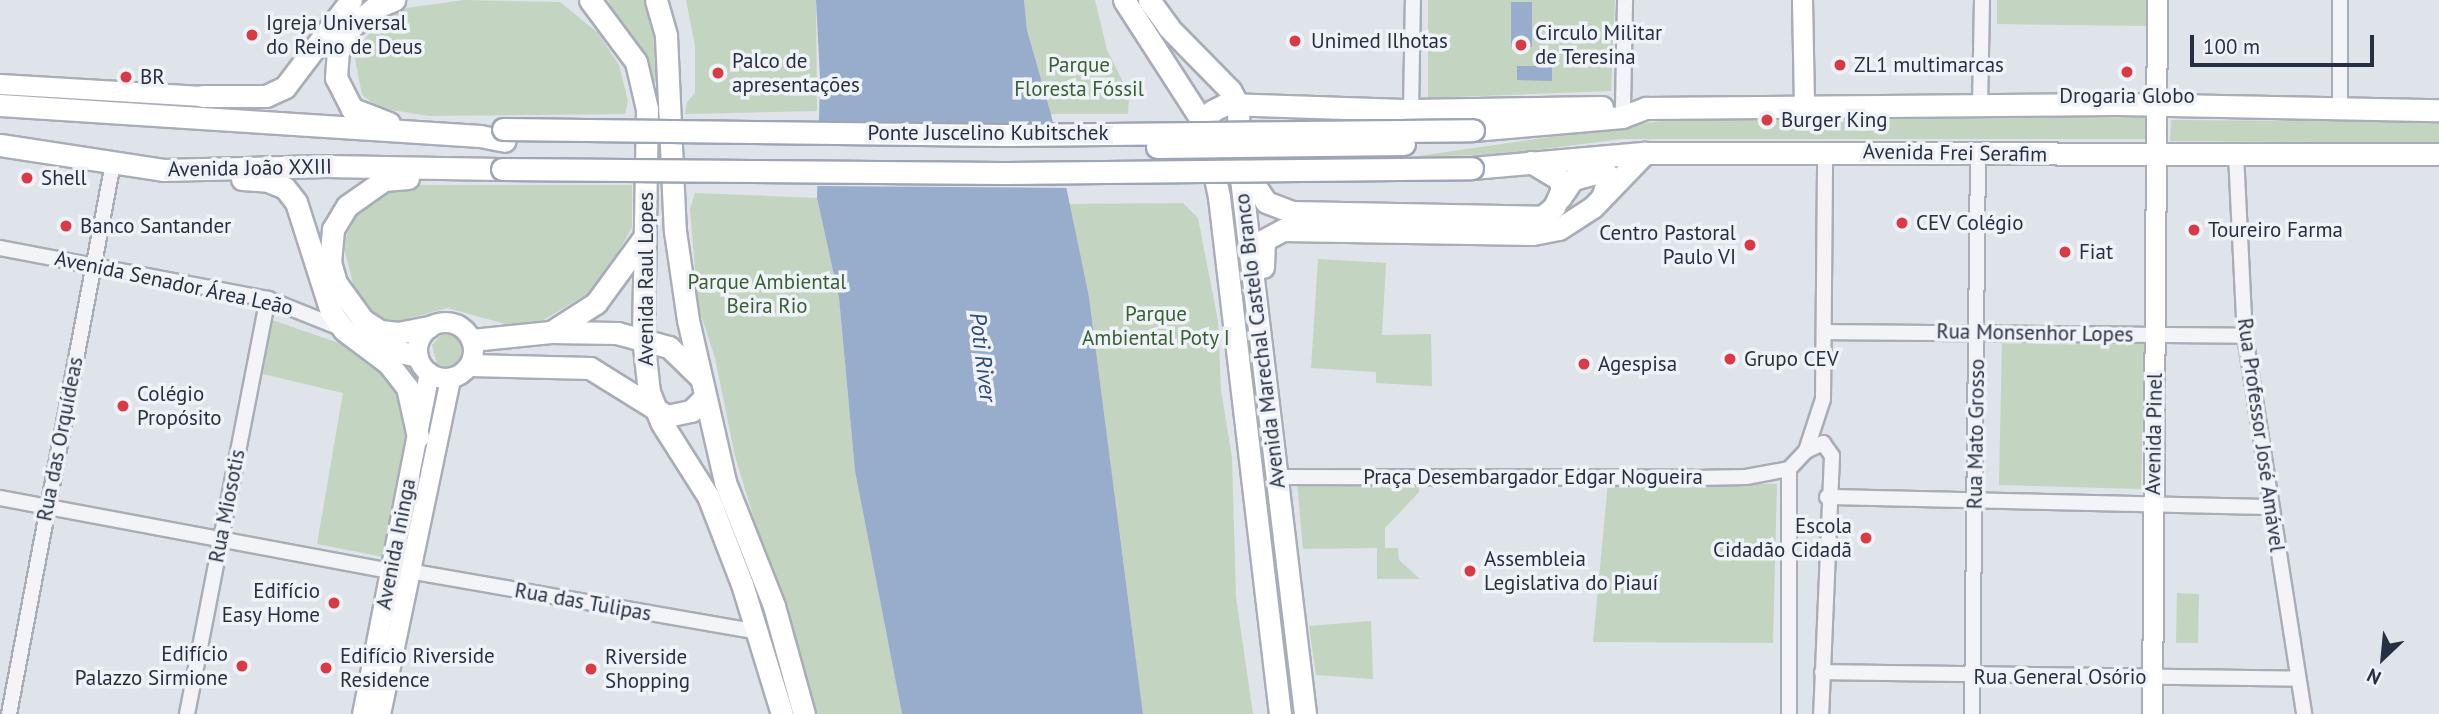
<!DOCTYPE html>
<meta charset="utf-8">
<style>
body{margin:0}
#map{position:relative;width:2439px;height:714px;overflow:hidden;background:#dfe3ea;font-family:"PT Sans",sans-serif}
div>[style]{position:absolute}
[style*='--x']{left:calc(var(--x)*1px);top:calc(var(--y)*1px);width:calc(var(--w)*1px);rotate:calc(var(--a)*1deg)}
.green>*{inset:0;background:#c3d4c0}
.water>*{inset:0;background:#98adcc}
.pier>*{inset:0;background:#dfe3ea}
.roads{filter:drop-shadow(2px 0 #a8adb8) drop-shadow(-2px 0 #a8adb8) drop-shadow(0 2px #a8adb8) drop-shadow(0 -2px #a8adb8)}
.street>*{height:14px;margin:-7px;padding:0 7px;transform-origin:7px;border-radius:7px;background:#f3f4f8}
.secondary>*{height:19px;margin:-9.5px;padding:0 9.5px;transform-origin:9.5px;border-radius:9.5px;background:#fff}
.secondary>.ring{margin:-9.5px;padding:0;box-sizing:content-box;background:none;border:19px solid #fff;border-radius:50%}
.primary>*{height:21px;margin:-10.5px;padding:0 10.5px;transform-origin:10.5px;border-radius:10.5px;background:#fff}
.bridges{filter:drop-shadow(2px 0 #9ea5b6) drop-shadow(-2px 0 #9ea5b6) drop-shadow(0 2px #9ea5b6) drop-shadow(0 -2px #9ea5b6)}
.primary-bridge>*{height:21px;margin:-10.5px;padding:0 10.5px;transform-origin:10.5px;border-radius:10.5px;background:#fff}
.dots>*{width:19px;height:19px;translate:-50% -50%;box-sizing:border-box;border:4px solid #eff2f7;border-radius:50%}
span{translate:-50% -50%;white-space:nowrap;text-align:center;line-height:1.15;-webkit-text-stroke:7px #eff2f7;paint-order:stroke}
.poi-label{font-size:21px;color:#272f42}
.left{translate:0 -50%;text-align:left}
.right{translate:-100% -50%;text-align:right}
.park-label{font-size:21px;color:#385f33}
.street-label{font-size:21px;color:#272f42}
.water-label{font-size:23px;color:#2e4979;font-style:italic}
.north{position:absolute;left:2348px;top:623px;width:70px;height:70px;-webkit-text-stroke:5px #eff2f7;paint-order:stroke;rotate:206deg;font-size:19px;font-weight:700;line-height:28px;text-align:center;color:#272f42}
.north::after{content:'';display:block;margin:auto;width:24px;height:32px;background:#272f42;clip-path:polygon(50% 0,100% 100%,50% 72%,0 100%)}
.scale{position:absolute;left:2190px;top:35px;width:184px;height:32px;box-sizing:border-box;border:4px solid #272f42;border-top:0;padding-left:9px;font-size:21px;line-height:24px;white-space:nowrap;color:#272f42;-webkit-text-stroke:5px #eff2f7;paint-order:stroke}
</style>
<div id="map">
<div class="green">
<i style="clip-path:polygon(464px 0,560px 2px,598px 33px,619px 65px,628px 101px,625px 114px,429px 116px,379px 108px,362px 95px,355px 59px,363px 41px,381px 20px,407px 8px)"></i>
<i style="clip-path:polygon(608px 0,647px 0,656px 23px,659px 83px,653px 81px)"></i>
<i style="clip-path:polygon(686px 0,816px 0,817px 111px,685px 114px,687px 102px,695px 93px,695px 46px)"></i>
<i style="clip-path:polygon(1024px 0,1095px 0,1107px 50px,1129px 94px,1128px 114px,1051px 114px,1027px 30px)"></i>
<i style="clip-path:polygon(1428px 0,1615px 0,1611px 91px,1428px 98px)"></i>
<i style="clip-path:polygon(1997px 0,2146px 0,2146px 26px,1997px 24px)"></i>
<i style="clip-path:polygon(2004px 116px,2149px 118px,2148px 139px,1622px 139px,1505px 154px,1411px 157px,1668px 120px)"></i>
<i style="clip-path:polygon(2171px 120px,2439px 122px,2439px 143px,2170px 141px)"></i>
<i style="clip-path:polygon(402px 185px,632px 185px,632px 227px,600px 286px,540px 322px,516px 327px,447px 308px,395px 322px,373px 316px,358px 303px,343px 244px,359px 208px)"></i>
<i style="clip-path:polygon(695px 193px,817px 198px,839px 298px,855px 471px,902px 714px,813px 714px,735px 456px,715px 358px,698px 306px,690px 209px)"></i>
<i style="clip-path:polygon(1183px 203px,1198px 218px,1218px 321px,1221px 390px,1232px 458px,1236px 597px,1253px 714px,1143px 714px,1089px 297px,1068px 204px)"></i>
<i style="clip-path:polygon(1318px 259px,1386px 263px,1382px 335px,1431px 334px,1432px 386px,1376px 383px,1376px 372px,1311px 368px)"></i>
<i style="clip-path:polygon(272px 320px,356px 349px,385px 369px,410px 413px,389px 558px,317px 544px,343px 393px,263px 374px)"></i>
<i style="clip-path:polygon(448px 328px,463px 335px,470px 352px,454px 369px,437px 364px,432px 345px)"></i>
<i style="clip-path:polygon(2002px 339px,2145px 343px,2141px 489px,1999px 485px)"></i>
<i style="clip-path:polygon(1419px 481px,1419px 492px,1385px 528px,1385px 548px,1398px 548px,1399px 560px,1420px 579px,1377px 579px,1377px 548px,1303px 549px,1297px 482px)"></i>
<i style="clip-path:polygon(1608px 482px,1777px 484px,1773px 643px,1593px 642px)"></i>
<i style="clip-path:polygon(2177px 593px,2199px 594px,2198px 643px,2176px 643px)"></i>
<i style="clip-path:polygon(1371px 621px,1373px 679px,1316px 675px,1309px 626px)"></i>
</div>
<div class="water">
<i style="clip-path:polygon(816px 0,1024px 0,1027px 30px,1051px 114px,1089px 297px,1143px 714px,902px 714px,855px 471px,839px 298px,817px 198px,820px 78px)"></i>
<i style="clip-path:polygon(1511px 2px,1532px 2px,1532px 47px,1511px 47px)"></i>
<i style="clip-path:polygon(1517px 66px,1552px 66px,1552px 81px,1517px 80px)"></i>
</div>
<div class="pier">
<i style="clip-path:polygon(814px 123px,1057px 123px,1069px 188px,813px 186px)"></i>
</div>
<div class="roads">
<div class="street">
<i style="--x:1980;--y:105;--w:105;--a:-88.9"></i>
<i style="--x:1623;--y:107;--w:107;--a:-88.9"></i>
<i style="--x:2340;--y:108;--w:108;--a:-90"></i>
<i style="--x:1411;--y:110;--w:110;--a:-89"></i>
<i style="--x:2236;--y:154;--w:182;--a:87.2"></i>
<i style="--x:2245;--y:336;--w:383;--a:81.1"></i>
<i style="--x:0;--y:248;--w:273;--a:10.8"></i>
<i style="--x:268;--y:299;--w:75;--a:21.8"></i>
<i style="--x:1824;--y:332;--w:421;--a:0.5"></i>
<i style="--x:1806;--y:451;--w:19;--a:-25"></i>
<i style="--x:1823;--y:443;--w:16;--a:55"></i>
<i style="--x:1832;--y:456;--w:258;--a:92.4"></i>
<i style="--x:1275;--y:477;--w:419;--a:0.1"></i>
<i style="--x:1694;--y:478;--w:52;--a:-1.1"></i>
<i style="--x:1746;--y:477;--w:44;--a:-10.5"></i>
<i style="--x:1827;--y:497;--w:443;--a:1.3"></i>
<i style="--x:0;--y:498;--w:398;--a:10.6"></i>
<i style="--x:409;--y:571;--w:353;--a:9.9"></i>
<i style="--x:1822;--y:672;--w:476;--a:0.8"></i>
<i style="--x:9;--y:714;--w:561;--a:-79.31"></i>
<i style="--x:187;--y:714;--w:423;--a:-79"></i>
<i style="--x:1789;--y:714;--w:245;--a:-90"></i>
<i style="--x:1789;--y:469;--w:25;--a:-47"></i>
<i style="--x:1806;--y:451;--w:55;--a:-71.9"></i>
<i style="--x:1823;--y:399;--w:248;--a:-89.5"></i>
<i style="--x:1972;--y:714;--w:561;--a:-89.39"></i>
</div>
<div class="secondary">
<i style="--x:1802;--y:0;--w:109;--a:88.9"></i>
<i style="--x:0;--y:84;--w:202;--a:3.4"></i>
<i class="ring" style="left:417px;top:322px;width:37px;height:37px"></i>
<i style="--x:362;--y:714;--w:348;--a:-78.9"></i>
<i style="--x:380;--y:714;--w:343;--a:-78.2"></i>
<i style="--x:2152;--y:714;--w:714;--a:-89.6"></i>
</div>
<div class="primary">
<i style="--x:590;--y:0;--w:77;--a:53.4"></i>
<i style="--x:636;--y:62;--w:48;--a:76.8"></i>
<i style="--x:647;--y:109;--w:229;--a:91"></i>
<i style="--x:643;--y:338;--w:54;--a:83.7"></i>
<i style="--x:649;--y:392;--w:32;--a:68"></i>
<i style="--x:661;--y:422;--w:88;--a:57.6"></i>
<i style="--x:708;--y:496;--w:94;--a:68.9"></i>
<i style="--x:742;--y:584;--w:136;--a:72.9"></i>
<i style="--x:656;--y:0;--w:37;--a:74"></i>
<i style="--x:666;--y:36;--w:195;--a:87.4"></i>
<i style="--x:675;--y:231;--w:90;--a:81.7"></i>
<i style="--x:688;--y:320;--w:166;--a:77.1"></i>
<i style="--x:725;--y:482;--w:133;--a:68.4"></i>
<i style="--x:774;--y:606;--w:112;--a:74.5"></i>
<i style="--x:1124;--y:0;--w:148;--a:57.2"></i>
<i style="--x:1204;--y:124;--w:75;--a:78.4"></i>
<i style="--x:1219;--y:197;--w:521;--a:83.27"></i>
<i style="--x:1149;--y:0;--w:34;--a:54"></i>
<i style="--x:1169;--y:28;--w:87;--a:45.5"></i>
<i style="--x:1230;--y:90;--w:17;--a:62"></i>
<i style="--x:1238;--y:105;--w:57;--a:89"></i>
<i style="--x:1239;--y:162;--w:556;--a:83.18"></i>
<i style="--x:202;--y:96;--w:64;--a:0"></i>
<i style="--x:266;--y:96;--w:21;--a:-25"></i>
<i style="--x:285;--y:87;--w:109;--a:-52.8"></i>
<i style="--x:0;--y:105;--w:481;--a:3.7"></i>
<i style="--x:480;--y:136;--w:25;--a:11"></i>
<i style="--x:389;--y:123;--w:40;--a:-159"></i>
<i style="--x:352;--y:109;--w:35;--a:-117"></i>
<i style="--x:336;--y:78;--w:26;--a:-86"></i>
<i style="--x:338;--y:52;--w:30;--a:-62"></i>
<i style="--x:352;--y:26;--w:28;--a:-39"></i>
<i style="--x:374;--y:8;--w:22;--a:-22"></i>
<i style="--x:1204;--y:124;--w:15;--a:-58"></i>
<i style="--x:1212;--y:111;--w:16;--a:-27"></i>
<i style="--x:1226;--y:104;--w:185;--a:1.9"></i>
<i style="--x:1411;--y:110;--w:191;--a:-0.9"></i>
<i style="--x:1473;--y:130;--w:150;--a:-5"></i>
<i style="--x:1622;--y:117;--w:26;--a:-21"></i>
<i style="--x:1646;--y:108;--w:469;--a:-0.5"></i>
<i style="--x:2115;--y:104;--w:324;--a:1.1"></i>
<i style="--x:0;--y:145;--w:165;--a:8.7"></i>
<i style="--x:163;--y:170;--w:162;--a:-1.4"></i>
<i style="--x:325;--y:166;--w:177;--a:1"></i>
<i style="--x:1242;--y:166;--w:43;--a:56.3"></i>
<i style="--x:1266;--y:202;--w:28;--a:21"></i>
<i style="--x:1292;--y:212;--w:250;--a:1.1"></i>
<i style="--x:1542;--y:217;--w:16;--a:-40"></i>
<i style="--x:1554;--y:207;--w:20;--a:-66"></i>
<i style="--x:1562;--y:189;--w:10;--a:-107"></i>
<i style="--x:1559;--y:179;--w:33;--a:-149"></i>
<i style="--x:1472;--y:168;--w:174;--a:-5"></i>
<i style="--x:1645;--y:153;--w:794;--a:0.07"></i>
<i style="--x:408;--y:178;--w:24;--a:175"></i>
<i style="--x:384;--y:180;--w:45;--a:144.9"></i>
<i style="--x:347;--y:206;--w:27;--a:121"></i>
<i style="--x:333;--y:229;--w:33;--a:95"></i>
<i style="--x:330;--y:262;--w:22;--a:74"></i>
<i style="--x:336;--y:283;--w:46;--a:53.9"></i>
<i style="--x:363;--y:320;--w:20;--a:33"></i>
<i style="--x:380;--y:331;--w:18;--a:6"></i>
<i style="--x:398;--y:333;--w:31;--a:-11"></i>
<i style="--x:242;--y:179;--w:26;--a:4"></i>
<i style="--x:268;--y:181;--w:18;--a:22"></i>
<i style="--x:285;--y:188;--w:18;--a:52"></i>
<i style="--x:296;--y:202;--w:115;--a:72.3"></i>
<i style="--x:331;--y:312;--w:22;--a:54"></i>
<i style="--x:344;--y:330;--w:55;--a:36.9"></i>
<i style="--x:388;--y:363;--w:31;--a:52"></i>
<i style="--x:407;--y:387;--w:51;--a:77.6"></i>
<i style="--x:1560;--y:198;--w:23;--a:-56"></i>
<i style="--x:1573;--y:179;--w:30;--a:-15"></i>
<i style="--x:1602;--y:171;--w:9;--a:36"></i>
<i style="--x:1609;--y:176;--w:22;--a:108"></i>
<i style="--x:1263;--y:267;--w:27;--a:-88"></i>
<i style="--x:1264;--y:240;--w:21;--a:-28"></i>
<i style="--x:1283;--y:230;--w:250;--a:0.9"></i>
<i style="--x:1533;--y:234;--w:26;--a:-11"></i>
<i style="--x:1559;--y:229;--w:40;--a:-32.9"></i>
<i style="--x:1593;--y:207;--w:75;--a:-46.1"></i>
<i style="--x:551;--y:332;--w:54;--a:-32.8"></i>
<i style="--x:596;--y:303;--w:83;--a:-53.8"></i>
<i style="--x:472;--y:340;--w:79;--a:-5.8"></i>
<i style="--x:551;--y:332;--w:66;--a:0.9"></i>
<i style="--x:617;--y:333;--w:54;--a:15.1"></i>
<i style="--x:669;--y:347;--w:43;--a:44.1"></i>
<i style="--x:371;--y:345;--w:47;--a:13.4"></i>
<i style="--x:470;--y:365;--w:120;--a:1.4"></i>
<i style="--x:590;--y:368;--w:91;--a:31.9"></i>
<i style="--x:667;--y:416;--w:25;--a:-12"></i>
<i style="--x:691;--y:411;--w:20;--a:-45"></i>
</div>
</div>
<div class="bridges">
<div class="primary-bridge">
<i style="--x:503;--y:129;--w:507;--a:0.68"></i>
<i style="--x:1010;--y:135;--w:463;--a:-0.6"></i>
<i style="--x:1157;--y:147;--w:247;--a:-0.7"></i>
<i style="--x:502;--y:169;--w:505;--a:0.45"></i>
<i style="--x:1007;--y:173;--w:465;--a:-0.6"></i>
</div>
</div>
<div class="dots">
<i style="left:252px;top:35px;background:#d83b45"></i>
<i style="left:1295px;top:41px;background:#d83b45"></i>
<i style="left:1521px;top:45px;background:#d83b45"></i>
<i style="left:1840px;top:65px;background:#d83b45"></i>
<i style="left:2127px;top:72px;background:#d83b45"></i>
<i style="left:718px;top:73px;background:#d83b45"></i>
<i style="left:126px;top:77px;background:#d83b45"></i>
<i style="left:1767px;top:120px;background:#d83b45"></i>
<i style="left:27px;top:178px;background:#d83b45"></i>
<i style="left:1902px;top:223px;background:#d83b45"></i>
<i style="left:66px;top:226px;background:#d83b45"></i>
<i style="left:2194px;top:230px;background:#d83b45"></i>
<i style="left:1750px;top:245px;background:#d83b45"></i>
<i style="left:2065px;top:252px;background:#d83b45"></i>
<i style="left:1730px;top:359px;background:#d83b45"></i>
<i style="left:1584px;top:364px;background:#d83b45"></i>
<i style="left:123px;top:406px;background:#d83b45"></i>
<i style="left:1866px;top:538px;background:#d83b45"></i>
<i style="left:1470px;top:571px;background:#d83b45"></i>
<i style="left:334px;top:603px;background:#d83b45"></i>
<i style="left:242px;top:666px;background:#d83b45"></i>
<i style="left:326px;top:668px;background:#d83b45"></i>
<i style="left:591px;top:669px;background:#d83b45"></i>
</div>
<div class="poi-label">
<span class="left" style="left:266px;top:35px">Igreja Universal<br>do Reino de Deus</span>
<span class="left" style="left:1535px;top:45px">Circulo Militar<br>de Teresina</span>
<span class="left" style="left:1311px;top:41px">Unimed Ilhotas</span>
<span class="left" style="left:732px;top:73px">Palco de<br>apresentações</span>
<span class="left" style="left:1854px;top:65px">ZL1 multimarcas</span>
<span class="left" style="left:140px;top:77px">BR</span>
<span style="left:2127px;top:96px">Drogaria Globo</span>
<span class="left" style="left:1781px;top:120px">Burger King</span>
<span class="left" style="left:41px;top:178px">Shell</span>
<span class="left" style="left:1916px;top:223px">CEV Colégio</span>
<span class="left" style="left:80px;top:226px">Banco Santander</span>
<span class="left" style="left:2208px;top:230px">Toureiro Farma</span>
<span class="right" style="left:1736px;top:245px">Centro Pastoral<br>Paulo VI</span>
<span class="left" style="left:2079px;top:252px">Fiat</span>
<span class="left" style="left:1744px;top:359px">Grupo CEV</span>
<span class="left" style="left:1598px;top:364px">Agespisa</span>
<span class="left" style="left:137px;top:406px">Colégio<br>Propósito</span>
<span class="right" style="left:1852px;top:538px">Escola<br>Cidadão Cidadã</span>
<span class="left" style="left:1484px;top:571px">Assembleia<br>Legislativa do Piauí</span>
<span class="right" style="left:320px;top:603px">Edifício<br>Easy Home</span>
<span class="right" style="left:228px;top:666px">Edifício<br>Palazzo Sirmione</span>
<span class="left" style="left:340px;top:668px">Edifício Riverside<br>Residence</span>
<span class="left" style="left:605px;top:669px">Riverside<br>Shopping</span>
</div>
<div class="park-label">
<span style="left:1079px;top:77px">Parque<br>Floresta Fóssil</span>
<span style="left:767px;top:294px">Parque Ambiental<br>Beira Rio</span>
<span style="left:1156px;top:326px">Parque<br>Ambiental Poty I</span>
</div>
<div class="street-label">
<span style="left:988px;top:133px">Ponte Juscelino Kubitschek</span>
<span style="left:1955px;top:153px;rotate:1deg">Avenida Frei Serafim</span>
<span style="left:250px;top:168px;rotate:-1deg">Avenida João XXIII</span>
<span style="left:646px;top:279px;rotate:-90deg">Avenida Raul Lopes</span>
<span style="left:174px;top:283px;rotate:12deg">Avenida Senador Área Leão</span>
<span style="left:2035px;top:333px;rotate:1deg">Rua Monsenhor Lopes</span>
<span style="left:1260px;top:341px;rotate:-97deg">Avenida Marechal Castelo Branco</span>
<span style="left:1976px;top:434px;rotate:-89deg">Rua Mato Grosso</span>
<span style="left:2154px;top:434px;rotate:-89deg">Avenida Pinel</span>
<span style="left:2261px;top:435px;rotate:82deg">Rua Professor José Amável</span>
<span style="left:60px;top:439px;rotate:-79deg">Rua das Orquídeas</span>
<span style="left:1533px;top:477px">Praça Desembargador Edgar Nogueira</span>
<span style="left:227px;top:506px;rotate:-79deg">Rua Miosotis</span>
<span style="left:396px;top:544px;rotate:-79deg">Avenida Ininga</span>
<span style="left:583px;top:602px;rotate:10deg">Rua das Tulipas</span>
<span style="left:2060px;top:677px">Rua General Osório</span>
</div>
<div class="water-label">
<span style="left:983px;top:357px;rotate:83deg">Poti River</span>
</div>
<div class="north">N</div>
<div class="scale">100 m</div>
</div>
